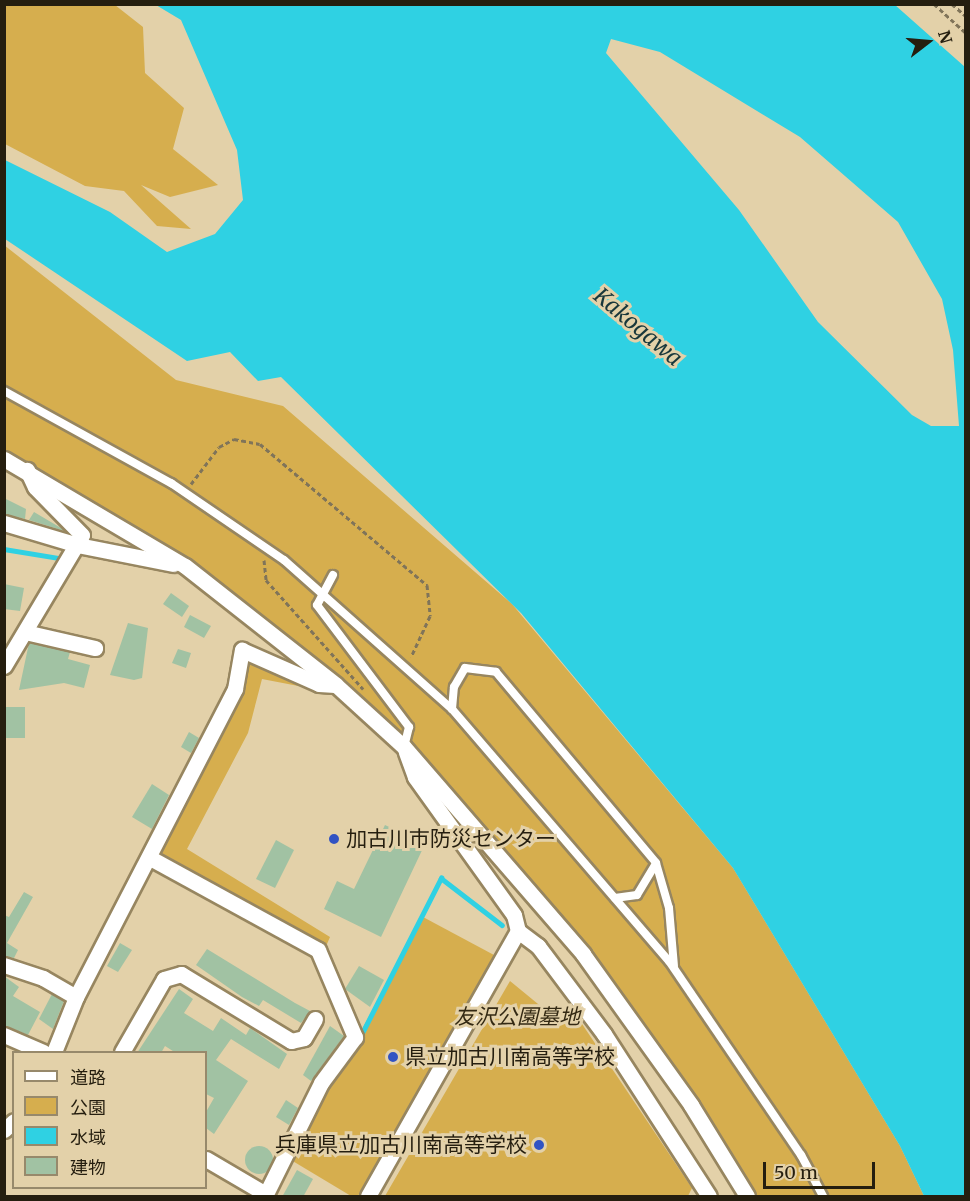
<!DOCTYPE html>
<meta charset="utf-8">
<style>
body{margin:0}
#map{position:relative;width:970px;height:1201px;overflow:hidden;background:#e3d1a9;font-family:Merriweather,"Noto Sans JP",serif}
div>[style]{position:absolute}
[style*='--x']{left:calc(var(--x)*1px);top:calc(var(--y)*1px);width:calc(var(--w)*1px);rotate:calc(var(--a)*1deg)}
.green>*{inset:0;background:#d6ae4e}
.water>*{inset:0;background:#2fd1e3}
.stream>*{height:4.5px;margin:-2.25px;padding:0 2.25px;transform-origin:2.25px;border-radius:2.25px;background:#2fd1e3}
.building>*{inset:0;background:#a1c2a3}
.round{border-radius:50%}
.path>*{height:3px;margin-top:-1.5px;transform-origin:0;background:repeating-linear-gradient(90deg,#807459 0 4.5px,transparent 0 7.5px)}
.roads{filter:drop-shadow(2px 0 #978660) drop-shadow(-2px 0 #978660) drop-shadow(0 2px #978660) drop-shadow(0 -2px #978660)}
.lane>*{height:8px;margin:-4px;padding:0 4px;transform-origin:4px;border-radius:4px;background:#fff}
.street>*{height:15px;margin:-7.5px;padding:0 7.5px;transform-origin:7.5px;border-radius:7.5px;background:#fff}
.dots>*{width:16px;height:16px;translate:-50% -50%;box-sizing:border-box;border:3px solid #e3d1a9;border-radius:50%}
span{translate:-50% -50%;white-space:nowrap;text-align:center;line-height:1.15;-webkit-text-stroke:6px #e3d1a9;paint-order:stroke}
.poi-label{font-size:21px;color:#251e0f}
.left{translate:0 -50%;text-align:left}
.right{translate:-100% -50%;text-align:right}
.park-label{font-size:21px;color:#332913;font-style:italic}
.water-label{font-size:22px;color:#18373b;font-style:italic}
.frame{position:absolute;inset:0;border:6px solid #251e0f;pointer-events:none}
.legend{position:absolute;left:12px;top:1051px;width:195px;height:138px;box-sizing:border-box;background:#e3d1a9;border:2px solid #97896b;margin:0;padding:8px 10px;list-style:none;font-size:18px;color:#251e0f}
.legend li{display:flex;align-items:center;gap:12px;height:30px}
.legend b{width:30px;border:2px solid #97896b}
.north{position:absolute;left:898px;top:12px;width:60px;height:60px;-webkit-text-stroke:4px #e3d1a9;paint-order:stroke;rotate:74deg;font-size:16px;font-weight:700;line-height:24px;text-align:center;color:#251e0f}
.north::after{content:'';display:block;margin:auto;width:21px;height:27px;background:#251e0f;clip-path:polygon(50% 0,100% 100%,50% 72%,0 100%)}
.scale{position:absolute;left:763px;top:1162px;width:112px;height:27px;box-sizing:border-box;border:3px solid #251e0f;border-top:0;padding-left:8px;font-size:18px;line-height:21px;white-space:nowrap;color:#251e0f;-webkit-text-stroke:4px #e3d1a9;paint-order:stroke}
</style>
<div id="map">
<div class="green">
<i style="clip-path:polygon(4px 5px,115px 5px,143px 27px,145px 73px,184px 108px,173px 149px,218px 185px,170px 197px,141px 185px,191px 229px,157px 226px,124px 191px,85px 186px,5px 144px)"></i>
<i style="clip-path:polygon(4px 245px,176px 380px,283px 406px,512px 604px,733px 868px,900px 1146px,924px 1196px,755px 1196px,698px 1103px,592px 954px,382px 716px,330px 668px,171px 549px,5px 452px)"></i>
<i style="clip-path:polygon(247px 656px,314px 689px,262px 679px,248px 733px,187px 849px,330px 937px,324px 951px,159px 859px,237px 695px)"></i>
<i style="clip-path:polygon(423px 917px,494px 955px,358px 1196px,351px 1196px,291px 1160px)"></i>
<i style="clip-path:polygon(510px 981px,560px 1022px,572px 1009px,692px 1188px,688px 1196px,385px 1196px)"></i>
</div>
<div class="water">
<i style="clip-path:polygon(evenodd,156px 5px,895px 5px,965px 67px,965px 1196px,924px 1196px,900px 1146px,733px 868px,521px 613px,281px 377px,258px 381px,230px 352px,187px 361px,5px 239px,5px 160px,110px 212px,167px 252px,215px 234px,243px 200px,237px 150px,181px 20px,156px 5px,611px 39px,660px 52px,800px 137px,898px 222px,942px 299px,953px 350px,959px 426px,931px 426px,912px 415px,818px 322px,739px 210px,606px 53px,611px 39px)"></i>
</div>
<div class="stream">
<i style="--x:4;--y:549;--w:62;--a:9.3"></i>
<i style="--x:359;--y:1039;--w:181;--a:-63"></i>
<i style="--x:441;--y:878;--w:77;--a:37.6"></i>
<i style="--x:305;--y:1131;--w:30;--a:-64"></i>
</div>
<div class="building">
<i style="clip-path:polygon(4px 498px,26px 509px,25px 519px,4px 514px)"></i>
<i style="clip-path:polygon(34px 512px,61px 528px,64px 531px,29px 520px)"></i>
<i style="clip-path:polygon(4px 584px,24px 588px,20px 611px,4px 609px)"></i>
<i style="clip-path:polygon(171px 593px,189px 606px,182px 617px,163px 604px)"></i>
<i style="clip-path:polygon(190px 615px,211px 626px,204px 638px,184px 627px)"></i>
<i style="clip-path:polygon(128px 623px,148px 628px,142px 678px,134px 680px,110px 675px)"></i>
<i style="clip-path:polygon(29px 643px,70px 652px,68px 659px,90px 665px,84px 688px,64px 683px,19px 690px)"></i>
<i style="clip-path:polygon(178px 649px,191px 653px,186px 668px,172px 663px)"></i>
<i style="clip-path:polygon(6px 707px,25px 707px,25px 738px,6px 738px)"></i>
<i style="clip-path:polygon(189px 732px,199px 738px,191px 753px,181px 747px)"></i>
<i style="clip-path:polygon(152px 784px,169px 795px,152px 829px,132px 817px)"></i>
<i style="clip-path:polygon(385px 825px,425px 844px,381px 937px,324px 909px,337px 881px,354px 889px)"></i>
<i style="clip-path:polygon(276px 840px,294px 850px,275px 888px,256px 879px)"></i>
<i style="clip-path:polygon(24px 892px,33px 897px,7px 943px,18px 950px,14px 958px,4px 956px,4px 915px,9px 917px)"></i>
<i style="clip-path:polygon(120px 943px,132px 950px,118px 972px,107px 966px)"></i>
<i style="clip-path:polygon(207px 949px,295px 1003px,310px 1011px,301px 1023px,263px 1000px,259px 1006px,242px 997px,196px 965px)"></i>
<i style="clip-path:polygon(359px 966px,384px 980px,370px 1007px,345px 989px)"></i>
<i style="clip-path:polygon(4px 976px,19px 987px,13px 996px,40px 1012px,28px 1035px,4px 1025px)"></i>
<i style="clip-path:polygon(179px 989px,193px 999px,184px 1013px,213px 1031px,221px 1018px,246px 1035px,250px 1028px,287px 1054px,279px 1069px,231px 1039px,216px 1060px,248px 1081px,214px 1134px,206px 1128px,206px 1112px,214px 1098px,206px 1094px,206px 1053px,176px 1053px,165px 1046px,161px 1053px,137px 1053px)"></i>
<i style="clip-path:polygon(52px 994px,64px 1001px,53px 1029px,39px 1019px)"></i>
<i style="clip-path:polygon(330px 1026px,344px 1036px,311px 1081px,303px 1075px)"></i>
<i style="clip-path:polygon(286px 1100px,298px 1108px,289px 1125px,276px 1117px)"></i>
<i class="round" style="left:245px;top:1146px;width:28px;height:28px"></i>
<i style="clip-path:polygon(297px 1170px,313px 1179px,303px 1197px,282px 1197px)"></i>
</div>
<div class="path">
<i style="--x:934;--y:4;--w:43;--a:42.2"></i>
<i style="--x:952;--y:4;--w:18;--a:41"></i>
<i style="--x:191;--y:484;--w:46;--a:-52.9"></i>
<i style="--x:219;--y:447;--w:17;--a:-28"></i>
<i style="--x:234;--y:439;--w:26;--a:11"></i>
<i style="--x:260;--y:444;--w:219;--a:40.2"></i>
<i style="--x:427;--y:585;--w:31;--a:84"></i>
<i style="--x:430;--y:616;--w:45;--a:114.9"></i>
<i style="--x:264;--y:560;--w:20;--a:84"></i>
<i style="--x:266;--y:580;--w:146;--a:48.3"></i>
</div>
<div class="roads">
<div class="lane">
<i style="--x:4;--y:391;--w:191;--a:28.9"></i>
<i style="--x:171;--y:483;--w:137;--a:34.3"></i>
<i style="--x:284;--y:560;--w:225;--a:41.6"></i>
<i style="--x:452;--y:709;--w:333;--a:49.3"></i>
<i style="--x:669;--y:961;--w:235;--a:55.8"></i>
<i style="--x:801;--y:1155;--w:47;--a:61.8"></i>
<i style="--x:333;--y:575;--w:34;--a:118"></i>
<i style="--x:317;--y:605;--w:153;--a:53"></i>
<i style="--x:409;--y:727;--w:21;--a:104"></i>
<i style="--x:452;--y:709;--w:22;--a:-85"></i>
<i style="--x:454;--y:687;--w:22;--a:-60"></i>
<i style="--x:465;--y:668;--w:31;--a:7"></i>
<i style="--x:496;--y:672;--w:249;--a:50"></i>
<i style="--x:656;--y:863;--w:47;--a:73.9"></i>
<i style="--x:669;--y:908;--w:58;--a:85.1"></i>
<i style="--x:615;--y:898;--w:22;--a:-8"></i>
<i style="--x:637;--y:895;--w:35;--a:-59"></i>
</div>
<div class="street">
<i style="--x:4;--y:459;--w:210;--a:30.6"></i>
<i style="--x:185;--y:566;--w:192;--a:38.2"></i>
<i style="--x:336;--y:685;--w:92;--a:42.4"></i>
<i style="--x:404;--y:747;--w:274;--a:49.1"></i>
<i style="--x:583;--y:954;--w:186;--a:54.4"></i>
<i style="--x:691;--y:1105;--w:107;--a:58.4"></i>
<i style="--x:4;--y:523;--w:77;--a:16.6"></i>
<i style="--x:78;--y:545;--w:97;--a:11.3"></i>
<i style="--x:25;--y:632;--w:72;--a:12.9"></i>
<i style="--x:4;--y:666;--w:152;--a:-59.2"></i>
<i style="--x:82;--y:535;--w:67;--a:-134.4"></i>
<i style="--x:35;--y:487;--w:19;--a:-115"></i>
<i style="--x:152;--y:859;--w:189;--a:28.7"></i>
<i style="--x:318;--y:950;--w:95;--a:67"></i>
<i style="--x:355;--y:1037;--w:57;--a:126.5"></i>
<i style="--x:321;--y:1083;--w:126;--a:116.4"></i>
<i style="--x:518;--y:931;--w:25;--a:37"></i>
<i style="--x:538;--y:946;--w:110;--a:53.1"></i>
<i style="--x:604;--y:1034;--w:193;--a:57.1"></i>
<i style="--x:4;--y:965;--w:41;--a:18.4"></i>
<i style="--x:43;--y:978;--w:38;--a:30"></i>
<i style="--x:4;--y:1035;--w:43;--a:23.6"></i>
<i style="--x:54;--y:1052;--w:59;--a:-68.2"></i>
<i style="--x:76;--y:997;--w:347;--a:-62.7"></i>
<i style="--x:235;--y:689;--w:40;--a:-80"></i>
<i style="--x:242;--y:650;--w:84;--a:23.8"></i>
<i style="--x:319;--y:684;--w:16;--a:4"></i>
<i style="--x:122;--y:1052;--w:84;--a:-60.1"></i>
<i style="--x:164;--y:979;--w:18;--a:-16"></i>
<i style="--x:181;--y:974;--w:129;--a:31.3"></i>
<i style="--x:291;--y:1041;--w:13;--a:-13"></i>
<i style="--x:304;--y:1038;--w:22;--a:-60"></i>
<i style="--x:4;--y:1130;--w:13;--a:-42"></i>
<i style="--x:206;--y:1159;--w:67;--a:30.4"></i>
<i style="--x:368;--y:1196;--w:305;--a:-60.5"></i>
<i style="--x:518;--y:931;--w:16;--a:-104"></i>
<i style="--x:514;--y:915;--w:170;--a:-125.7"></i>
<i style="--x:415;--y:777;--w:27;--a:-110"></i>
</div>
</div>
<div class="dots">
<i style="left:334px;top:839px;background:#3153c3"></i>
<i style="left:393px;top:1057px;background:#3153c3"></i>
<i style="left:539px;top:1145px;background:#3153c3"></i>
</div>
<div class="poi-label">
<span class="left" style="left:346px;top:839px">加古川市防災センター</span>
<span class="left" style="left:405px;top:1057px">県立加古川南高等学校</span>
<span class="right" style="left:527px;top:1145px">兵庫県立加古川南高等学校</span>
</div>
<div class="park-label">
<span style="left:517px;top:1017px">友沢公園墓地</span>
</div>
<div class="water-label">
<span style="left:638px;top:327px;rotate:40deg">Kakogawa</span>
</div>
<div class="frame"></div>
<ul class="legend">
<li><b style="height:8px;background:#fff"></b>道路</li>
<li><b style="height:16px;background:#d6ae4e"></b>公園</li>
<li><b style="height:16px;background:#2fd1e3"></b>水域</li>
<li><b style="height:16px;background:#a1c2a3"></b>建物</li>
</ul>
<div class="north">N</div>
<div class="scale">50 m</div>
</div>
